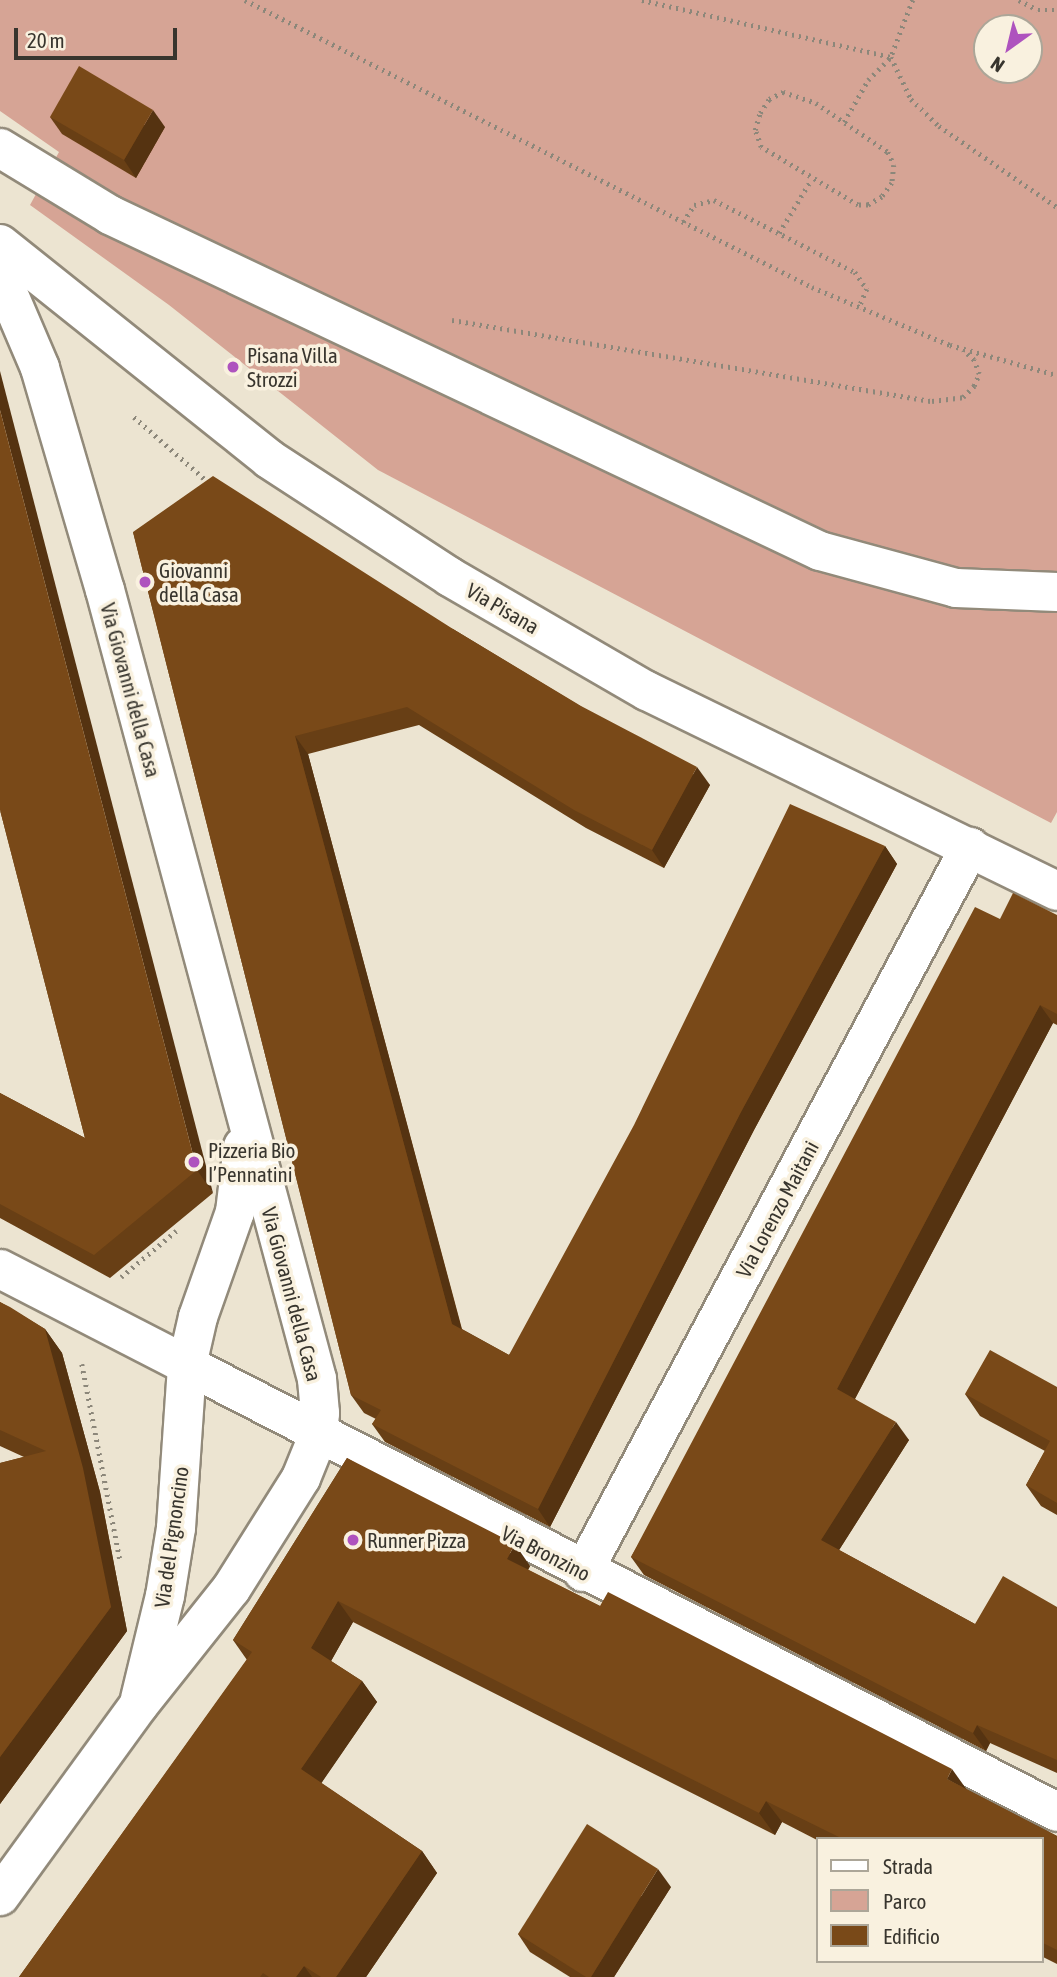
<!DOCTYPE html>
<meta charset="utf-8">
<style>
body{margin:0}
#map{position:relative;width:1057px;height:1977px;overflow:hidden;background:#ece4d1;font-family:"Asap Condensed",sans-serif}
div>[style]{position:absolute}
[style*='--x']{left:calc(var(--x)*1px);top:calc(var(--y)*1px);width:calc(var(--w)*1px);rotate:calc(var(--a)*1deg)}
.green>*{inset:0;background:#d6a495}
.path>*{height:4.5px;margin-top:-2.25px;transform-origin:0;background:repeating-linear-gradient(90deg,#8c877a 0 2px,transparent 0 7px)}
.roads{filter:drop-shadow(2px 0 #928a7a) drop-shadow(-2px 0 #928a7a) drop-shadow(0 2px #928a7a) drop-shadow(0 -2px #928a7a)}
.minor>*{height:38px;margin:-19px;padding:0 19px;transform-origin:19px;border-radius:19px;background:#fff}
.major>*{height:38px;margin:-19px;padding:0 19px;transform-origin:19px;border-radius:19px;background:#fff}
.wall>*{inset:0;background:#683f15}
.shaded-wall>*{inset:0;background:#531}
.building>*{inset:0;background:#794918}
.dots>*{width:19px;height:19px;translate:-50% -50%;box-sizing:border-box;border:4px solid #f9f1df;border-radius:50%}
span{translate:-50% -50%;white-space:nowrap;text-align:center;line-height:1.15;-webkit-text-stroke:7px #f9f1df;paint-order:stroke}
.poi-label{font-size:21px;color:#38352e}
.left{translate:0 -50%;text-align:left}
.street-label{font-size:21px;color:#38352e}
.legend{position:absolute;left:816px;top:1837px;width:228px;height:126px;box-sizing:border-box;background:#f9f1df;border:2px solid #aca698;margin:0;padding:9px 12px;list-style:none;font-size:21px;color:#38352e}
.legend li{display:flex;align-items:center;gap:14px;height:35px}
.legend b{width:35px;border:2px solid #aca698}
.north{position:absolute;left:973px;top:14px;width:70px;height:70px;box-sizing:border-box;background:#f9f1df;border:2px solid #aca698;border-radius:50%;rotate:214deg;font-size:19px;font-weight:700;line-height:28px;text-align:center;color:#38352e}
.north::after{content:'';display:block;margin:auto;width:24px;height:32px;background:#ae53be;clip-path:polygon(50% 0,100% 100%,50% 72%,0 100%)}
.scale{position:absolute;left:14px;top:28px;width:163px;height:32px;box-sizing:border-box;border:4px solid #38352e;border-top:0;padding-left:9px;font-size:21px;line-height:24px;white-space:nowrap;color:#38352e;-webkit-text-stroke:5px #f9f1df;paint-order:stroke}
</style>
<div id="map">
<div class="green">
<i style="clip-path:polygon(evenodd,0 0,1057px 0,1057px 812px,1051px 823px,378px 470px,169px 305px,30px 205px,59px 152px,0 111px,0 0,987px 28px,1029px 28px,1029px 70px,987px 70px,987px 28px)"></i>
</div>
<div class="path">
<i style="--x:245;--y:0;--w:635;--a:26.85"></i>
<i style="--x:812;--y:287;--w:150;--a:22.8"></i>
<i style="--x:950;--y:345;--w:111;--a:15.7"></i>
<i style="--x:642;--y:0;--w:255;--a:12.9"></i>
<i style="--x:913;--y:0;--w:61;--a:111.1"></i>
<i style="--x:891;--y:57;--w:47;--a:64.5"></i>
<i style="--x:911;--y:99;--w:39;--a:44"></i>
<i style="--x:939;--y:126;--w:143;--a:34.5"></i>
<i style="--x:1019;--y:0;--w:21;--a:28"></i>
<i style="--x:1038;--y:10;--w:19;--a:0"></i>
<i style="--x:783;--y:92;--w:35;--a:18"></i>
<i style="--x:816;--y:103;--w:87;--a:34.2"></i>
<i style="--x:888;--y:152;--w:14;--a:65"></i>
<i style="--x:894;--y:165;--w:18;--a:96"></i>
<i style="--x:892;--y:183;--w:17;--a:126"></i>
<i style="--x:882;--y:197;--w:16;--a:150"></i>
<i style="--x:868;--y:205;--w:10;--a:180"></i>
<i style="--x:858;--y:205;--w:113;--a:-149.1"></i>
<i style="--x:761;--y:147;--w:18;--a:-109"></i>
<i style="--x:755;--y:130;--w:18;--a:-74"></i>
<i style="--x:760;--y:113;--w:17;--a:-57"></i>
<i style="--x:769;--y:99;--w:16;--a:-27"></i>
<i style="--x:844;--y:122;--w:48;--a:-60.3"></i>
<i style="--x:868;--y:80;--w:33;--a:-45"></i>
<i style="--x:683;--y:222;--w:20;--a:-57"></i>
<i style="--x:694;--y:205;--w:21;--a:-14"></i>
<i style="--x:714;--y:200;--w:158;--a:27.1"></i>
<i style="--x:855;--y:272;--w:21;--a:55"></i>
<i style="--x:867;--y:289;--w:21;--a:113"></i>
<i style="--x:779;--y:233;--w:62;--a:-58.9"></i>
<i style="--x:452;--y:320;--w:487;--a:9.6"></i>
<i style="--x:932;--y:401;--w:31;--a:-7"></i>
<i style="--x:963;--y:397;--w:16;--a:-45"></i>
<i style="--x:974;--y:386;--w:13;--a:-67"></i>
<i style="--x:979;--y:374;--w:15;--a:-110"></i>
<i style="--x:974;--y:360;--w:15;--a:-138"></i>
<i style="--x:134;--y:417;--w:100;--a:41.3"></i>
<i style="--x:121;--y:1277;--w:72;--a:-39.9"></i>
<i style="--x:82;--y:1364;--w:199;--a:79"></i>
</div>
<div class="roads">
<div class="minor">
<i style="--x:0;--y:148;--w:129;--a:31.3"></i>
<i style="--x:110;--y:215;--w:785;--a:25.33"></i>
<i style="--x:820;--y:551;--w:141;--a:15.2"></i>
<i style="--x:956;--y:588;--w:101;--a:2.3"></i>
<i style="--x:0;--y:244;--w:344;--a:38.6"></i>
<i style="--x:269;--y:459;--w:216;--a:33.1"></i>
<i style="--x:450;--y:577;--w:228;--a:30.1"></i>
<i style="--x:647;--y:691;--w:456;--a:26"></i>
<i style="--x:187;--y:1365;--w:978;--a:27.19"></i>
<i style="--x:583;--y:1572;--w:822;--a:-61.91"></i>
</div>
<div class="major">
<i style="--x:0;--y:274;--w:102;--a:66.9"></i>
<i style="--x:40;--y:368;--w:231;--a:73.7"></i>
<i style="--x:105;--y:590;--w:817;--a:74.96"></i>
<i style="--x:317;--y:1379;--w:34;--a:85"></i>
<i style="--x:320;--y:1413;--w:23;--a:95"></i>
<i style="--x:318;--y:1436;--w:45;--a:112"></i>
<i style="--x:301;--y:1478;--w:131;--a:122.2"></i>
<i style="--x:231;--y:1589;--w:149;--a:128.5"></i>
<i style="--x:138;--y:1706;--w:235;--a:126"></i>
<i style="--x:0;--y:1269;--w:210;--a:27.2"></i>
<i style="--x:140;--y:1699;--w:106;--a:-76.4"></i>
<i style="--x:165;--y:1596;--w:69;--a:-80.8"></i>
<i style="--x:176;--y:1528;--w:163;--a:-86.1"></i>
<i style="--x:187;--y:1365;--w:49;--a:-77.1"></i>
<i style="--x:198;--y:1317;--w:111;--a:-70.6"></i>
<i style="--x:235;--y:1212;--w:66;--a:-83.1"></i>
</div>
</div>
<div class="wall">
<i style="clip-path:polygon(50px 117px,165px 127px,136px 178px,62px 134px)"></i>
<i style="clip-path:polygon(133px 532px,453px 629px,710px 785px,664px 868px,586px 828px,419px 725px,308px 754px,462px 1329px,509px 1355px,885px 846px,897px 864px,754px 1130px,550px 1527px,385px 1442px,372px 1424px,376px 1419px,364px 1413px,351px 1395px)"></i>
<i style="clip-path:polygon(0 810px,213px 1193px,110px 1278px,0 1218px,0 1093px,85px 1138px)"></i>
<i style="clip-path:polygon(1057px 915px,1057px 1025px,1053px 1023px,855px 1399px,909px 1440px,839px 1550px,975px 1624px,1057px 1607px,1057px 1773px,990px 1743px,986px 1751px,644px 1575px,631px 1557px,1000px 919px)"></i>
<i style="clip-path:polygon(0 1302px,45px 1329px,62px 1353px,100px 1492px,127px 1631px,0 1804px,0 1463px,24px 1457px,0 1446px)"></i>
<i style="clip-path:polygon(1057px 1387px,1057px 1515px,1041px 1506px,1026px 1485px,1045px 1451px,980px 1416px,965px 1394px)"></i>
<i style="clip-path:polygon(347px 1458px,530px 1566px,528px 1570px,966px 1789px,1057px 1836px,1057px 1964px,1041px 1956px,1041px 1839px,817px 1840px,782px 1822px,775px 1835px,353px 1622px,331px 1661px,362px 1681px,377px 1702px,321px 1783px,422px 1851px,437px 1873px,366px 1977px,19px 1977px,247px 1660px,233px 1640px)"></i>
<i style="clip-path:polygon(671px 1887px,614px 1977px,570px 1977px,530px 1952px,518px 1934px)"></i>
</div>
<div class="shaded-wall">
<i style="clip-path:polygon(153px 110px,165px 127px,136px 178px,124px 160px)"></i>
<i style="clip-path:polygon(0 371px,213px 1193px,197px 1170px,0 410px)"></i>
<i style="clip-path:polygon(295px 736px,308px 754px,465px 1342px,452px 1324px)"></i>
<i style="clip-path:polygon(697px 767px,710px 785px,664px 868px,652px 850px)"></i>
<i style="clip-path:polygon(885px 846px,897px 864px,754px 1130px,550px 1527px,538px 1509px,741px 1112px)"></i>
<i style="clip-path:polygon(1040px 1005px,1053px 1023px,850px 1408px,837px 1389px)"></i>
<i style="clip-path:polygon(45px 1329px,62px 1353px,100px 1492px,127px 1631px,0 1804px,0 1757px,111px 1607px)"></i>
<i style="clip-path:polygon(896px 1422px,909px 1440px,834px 1558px,821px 1540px)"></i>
<i style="clip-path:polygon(515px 1544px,530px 1566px,522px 1581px,507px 1559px)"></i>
<i style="clip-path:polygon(338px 1601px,353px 1622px,326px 1670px,311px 1648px)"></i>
<i style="clip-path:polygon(362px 1681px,377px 1702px,316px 1791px,301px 1769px)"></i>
<i style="clip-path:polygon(977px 1725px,990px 1743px,986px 1751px,973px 1733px)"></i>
<i style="clip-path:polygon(952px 1769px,967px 1790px,947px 1779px)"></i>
<i style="clip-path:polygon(766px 1801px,782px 1822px,775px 1835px,759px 1813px)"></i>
<i style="clip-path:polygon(422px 1851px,437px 1873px,366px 1977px,336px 1977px)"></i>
<i style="clip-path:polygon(658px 1869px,671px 1887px,614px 1977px,591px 1977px)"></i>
<i style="clip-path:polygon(304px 1966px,312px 1977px,296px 1977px)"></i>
</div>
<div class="building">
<i style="clip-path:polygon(79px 66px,153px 110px,124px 160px,50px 117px)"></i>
<i style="clip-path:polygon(0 410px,197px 1170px,94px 1255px,0 1204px,0 1093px,85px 1138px,0 810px)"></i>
<i style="clip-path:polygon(213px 476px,453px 629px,581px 706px,697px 767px,652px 850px,574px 810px,407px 707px,295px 736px,452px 1324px,509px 1355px,634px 1125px,790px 804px,885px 846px,741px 1112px,538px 1509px,372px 1424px,381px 1410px,351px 1395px,133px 532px)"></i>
<i style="clip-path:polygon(1013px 893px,1057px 915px,1057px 1014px,1040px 1005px,837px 1389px,896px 1422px,821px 1540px,975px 1624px,1003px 1576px,1057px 1607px,1057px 1760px,977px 1725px,973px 1733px,631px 1557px,975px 907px,1000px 919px)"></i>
<i style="clip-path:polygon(0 1302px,10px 1307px,45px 1329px,83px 1468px,111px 1607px,0 1757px,0 1463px,46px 1451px,0 1430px)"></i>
<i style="clip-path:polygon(990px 1350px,1057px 1387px,1057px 1503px,1026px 1485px,1050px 1441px,965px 1394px)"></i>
<i style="clip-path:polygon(347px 1458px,515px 1544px,507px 1559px,600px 1606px,608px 1592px,952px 1769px,947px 1779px,1057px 1836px,1057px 1950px,1041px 1942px,1041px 1839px,843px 1839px,766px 1801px,759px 1813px,338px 1601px,311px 1648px,362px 1681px,301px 1769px,422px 1851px,336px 1977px,321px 1977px,304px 1966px,296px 1977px,269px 1977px,263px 1973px,260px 1977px,19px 1977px,252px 1652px,233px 1640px)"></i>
<i style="clip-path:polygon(587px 1824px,658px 1869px,591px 1977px,586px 1977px,518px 1934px)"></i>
</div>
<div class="dots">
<i style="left:233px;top:367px;background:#ae53be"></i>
<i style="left:145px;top:582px;background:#ae53be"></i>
<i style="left:194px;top:1162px;background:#ae53be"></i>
<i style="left:353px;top:1540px;background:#ae53be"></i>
</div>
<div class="poi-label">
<span class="left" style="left:247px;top:367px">Pisana Villa<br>Strozzi</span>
<span class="left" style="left:159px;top:582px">Giovanni<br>della Casa</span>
<span class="left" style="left:208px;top:1162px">Pizzeria Bio<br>I’Pennatini</span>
<span class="left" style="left:367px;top:1540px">Runner Pizza</span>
</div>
<div class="street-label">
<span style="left:503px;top:608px;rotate:30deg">Via Pisana</span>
<span style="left:131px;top:690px;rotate:75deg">Via Giovanni della Casa</span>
<span style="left:777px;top:1209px;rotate:-62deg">Via Lorenzo Maitani</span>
<span style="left:292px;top:1294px;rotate:75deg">Via Giovanni della Casa</span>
<span style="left:171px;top:1537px;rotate:-82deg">Via del Pignoncino</span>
<span style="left:546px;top:1553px;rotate:27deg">Via Bronzino</span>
</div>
<ul class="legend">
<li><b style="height:9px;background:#fff"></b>Strada</li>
<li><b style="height:19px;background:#d6a495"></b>Parco</li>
<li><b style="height:19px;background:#794918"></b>Edificio</li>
</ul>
<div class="north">N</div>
<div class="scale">20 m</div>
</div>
